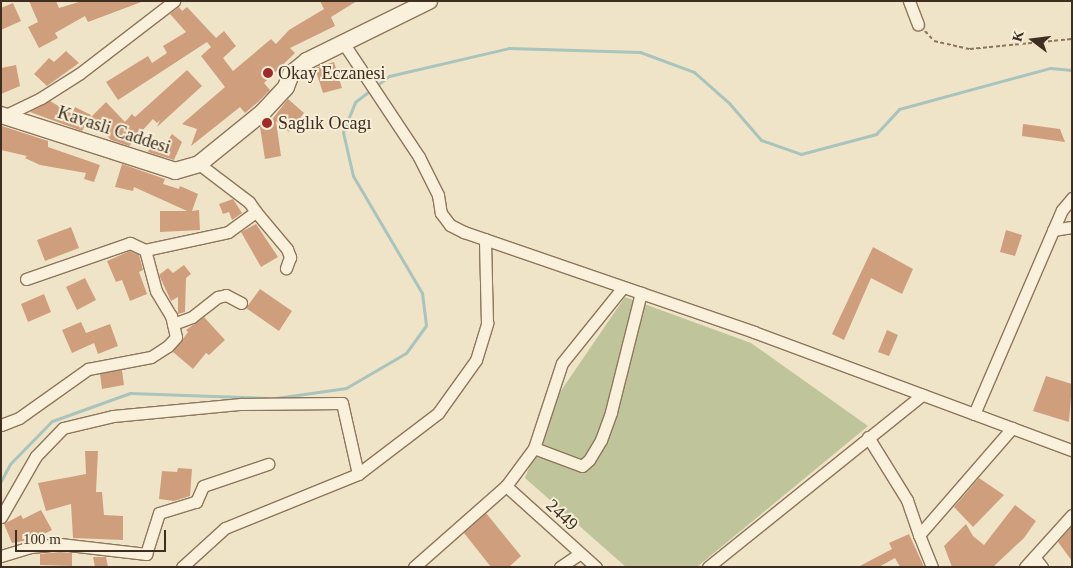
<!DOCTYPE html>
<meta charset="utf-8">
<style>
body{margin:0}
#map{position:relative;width:1073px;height:568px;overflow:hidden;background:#f0e4c8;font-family:"Times New Roman",serif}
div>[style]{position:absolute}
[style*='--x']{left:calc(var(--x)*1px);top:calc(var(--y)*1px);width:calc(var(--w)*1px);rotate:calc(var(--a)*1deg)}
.cemetery>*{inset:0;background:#bfc49a}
.stream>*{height:3px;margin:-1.5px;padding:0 1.5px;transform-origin:1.5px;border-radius:1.5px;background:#a9c4bc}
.building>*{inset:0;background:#cf9f7d}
.path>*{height:2px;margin-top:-1px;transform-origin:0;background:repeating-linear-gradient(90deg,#8d765c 0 4px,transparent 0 6.5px)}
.roads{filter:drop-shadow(1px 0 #8d765c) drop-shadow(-1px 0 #8d765c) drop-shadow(0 1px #8d765c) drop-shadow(0 -1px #8d765c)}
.street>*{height:11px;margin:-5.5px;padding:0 5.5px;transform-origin:5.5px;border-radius:5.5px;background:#faf1dc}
.secondary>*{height:16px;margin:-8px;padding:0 8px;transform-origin:8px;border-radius:8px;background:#faf1dc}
.dots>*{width:14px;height:14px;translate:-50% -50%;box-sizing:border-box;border:2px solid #f7eed8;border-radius:50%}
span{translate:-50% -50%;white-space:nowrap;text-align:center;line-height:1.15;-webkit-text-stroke:4px #f7eed8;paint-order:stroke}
.poi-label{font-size:18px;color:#3d2e20}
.left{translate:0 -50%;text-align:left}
.street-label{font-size:18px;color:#3d2e20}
.frame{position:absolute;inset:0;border:2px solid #3d2e20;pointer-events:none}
.north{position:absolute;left:1008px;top:15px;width:50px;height:50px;-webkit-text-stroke:4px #f7eed8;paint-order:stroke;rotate:285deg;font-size:14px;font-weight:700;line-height:20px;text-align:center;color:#3d2e20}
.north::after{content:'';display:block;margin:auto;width:18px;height:22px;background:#3d2e20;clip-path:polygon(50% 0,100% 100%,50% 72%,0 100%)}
.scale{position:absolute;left:15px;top:530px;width:151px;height:22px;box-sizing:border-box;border:2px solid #3d2e20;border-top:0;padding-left:6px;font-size:15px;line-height:18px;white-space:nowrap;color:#3d2e20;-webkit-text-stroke:4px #f7eed8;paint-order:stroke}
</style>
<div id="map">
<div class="cemetery">
<i style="clip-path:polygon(625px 297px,751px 343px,868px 426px,697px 567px,626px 567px,525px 478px,556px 398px)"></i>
</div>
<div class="stream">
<i style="--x:276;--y:398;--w:71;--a:-8.1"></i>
<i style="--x:346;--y:388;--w:69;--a:-30.3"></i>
<i style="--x:406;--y:353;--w:34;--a:-54"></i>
<i style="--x:426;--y:325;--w:32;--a:-97"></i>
<i style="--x:422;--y:293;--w:136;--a:-120.5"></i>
<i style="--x:353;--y:176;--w:45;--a:-102.8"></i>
<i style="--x:343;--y:132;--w:32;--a:-68"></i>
<i style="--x:355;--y:102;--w:43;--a:-37.4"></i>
<i style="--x:389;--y:76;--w:123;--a:-13.1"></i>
<i style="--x:509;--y:48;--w:131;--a:1.7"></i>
<i style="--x:640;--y:52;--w:58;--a:20.3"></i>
<i style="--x:694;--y:72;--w:47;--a:41.5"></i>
<i style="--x:729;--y:103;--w:49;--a:49.1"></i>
<i style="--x:761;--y:140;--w:42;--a:19.3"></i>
<i style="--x:801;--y:154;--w:78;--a:-14.9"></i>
<i style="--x:876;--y:134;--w:34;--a:-47"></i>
<i style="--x:899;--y:109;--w:156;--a:-15.2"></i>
<i style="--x:1050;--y:68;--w:22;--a:5"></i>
<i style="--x:1;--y:481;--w:19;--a:-62"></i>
<i style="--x:10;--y:464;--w:60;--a:-45.7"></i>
<i style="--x:52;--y:421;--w:83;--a:-19.7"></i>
<i style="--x:130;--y:393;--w:137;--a:2.1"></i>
</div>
<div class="building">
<i style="clip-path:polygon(29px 1px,56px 1px,59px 8px,82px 1px,144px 1px,88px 22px,85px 16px,55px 33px,58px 38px,39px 48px,28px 27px,38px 22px)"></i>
<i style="clip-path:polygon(320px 1px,357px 1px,331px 17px,335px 26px,290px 48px,295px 53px,264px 83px,270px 90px,258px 102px,245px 113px,240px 107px,191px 146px,197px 129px,182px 124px,225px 87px,201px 56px,211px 47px,207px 42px,118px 100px,106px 82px,148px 56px,152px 63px,167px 53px,163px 46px,186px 32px,170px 14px,179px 7px,182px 11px,187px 7px,216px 38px,224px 31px,236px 46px,223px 58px,233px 71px,271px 39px,276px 44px,289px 30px,324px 9px)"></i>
<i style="clip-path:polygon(13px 3px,21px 21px,1px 30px,1px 8px)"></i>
<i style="clip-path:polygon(66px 51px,79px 63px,47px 86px,34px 74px,49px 58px,54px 62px)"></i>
<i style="clip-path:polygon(334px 62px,342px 88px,323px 93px,315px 68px)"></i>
<i style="clip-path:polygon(16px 65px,20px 86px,1px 94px,1px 68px)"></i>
<i style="clip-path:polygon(187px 70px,202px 86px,157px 127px,160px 120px,157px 123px,153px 119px,141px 132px,144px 135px,136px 144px,134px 141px,129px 146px,111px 140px,91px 117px,106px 102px,125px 122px,132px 114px,135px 117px)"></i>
<i style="clip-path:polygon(288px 99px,304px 113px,289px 132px,276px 121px,281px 156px,265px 159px,260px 127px,267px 126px)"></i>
<i style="clip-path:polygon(50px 101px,72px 114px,75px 107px,91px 115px,82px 131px,30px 112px)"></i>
<i style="clip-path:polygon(1023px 124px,1060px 129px,1065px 142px,1022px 136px)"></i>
<i style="clip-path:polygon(2px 126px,48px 141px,48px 147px,100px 165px,94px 182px,84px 179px,86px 173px,40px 165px,25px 158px,27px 156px,1px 150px)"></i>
<i style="clip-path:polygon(172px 134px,182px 142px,174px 160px,148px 152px,150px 147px,161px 150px)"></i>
<i style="clip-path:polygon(122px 164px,165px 179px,163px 184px,179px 189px,180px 186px,198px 194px,192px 211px,199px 210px,200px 230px,160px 232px,160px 211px,187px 211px,134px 187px,133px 191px,115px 187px)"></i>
<i style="clip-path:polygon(233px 199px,242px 213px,232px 220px,229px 212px,223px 214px,219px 204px)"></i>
<i style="clip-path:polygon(256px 224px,278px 257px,261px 267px,241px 232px)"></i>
<i style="clip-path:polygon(71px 227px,79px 248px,45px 261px,37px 240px)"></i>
<i style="clip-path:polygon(1006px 230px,1022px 235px,1015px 256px,1000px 252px)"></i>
<i style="clip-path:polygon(873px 247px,913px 269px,902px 294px,871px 278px,844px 340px,832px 334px)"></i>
<i style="clip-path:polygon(130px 251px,139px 255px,143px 270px,139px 272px,147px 294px,130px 301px,122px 280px,116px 282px,107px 261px)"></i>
<i style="clip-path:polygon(184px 265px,191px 274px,186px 278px,185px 312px,178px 314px,178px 297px,171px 301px,159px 275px,168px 268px,173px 273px)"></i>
<i style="clip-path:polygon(85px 278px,96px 300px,77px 310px,66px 287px)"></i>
<i style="clip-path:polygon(260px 289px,292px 311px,279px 331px,246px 308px)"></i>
<i style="clip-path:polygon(44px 294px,51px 312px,28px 322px,21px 304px)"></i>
<i style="clip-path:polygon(204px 317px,225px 340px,209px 355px,206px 353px,193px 369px,173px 352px,188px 332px,186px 330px)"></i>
<i style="clip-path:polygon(81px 322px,86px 333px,110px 324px,118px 346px,98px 354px,94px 343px,72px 353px,62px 330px)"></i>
<i style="clip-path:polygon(887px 330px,898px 335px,889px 356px,878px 352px)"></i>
<i style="clip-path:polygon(122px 370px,124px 385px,102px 389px,100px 374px)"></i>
<i style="clip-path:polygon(1046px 376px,1072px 384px,1069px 422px,1033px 411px)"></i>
<i style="clip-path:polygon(85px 451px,98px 451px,96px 492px,102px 492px,104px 515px,123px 516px,123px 540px,73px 538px,71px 504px,46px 511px,38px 483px,86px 474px)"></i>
<i style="clip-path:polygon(178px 468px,192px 469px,190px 496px,174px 501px,159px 499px,162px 471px,177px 472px)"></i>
<i style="clip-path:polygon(979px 478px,1004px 495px,973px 527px,954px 507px)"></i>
<i style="clip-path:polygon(1015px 505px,1036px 521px,1024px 538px,993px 567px,952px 567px,944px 546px,966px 524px,973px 536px,984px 545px)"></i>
<i style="clip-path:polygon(41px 510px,52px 530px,34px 539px,12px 543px,4px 524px,21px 515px,23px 519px)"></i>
<i style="clip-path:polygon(486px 513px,521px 556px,509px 567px,491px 567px,464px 533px)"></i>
<i style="clip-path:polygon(1072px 526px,1072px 561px,1058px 542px)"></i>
<i style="clip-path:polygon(909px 534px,924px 567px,900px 567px,895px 558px,879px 567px,858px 567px,892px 549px,889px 543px)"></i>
<i style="clip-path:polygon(60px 552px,72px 553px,72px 566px,40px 565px,40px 554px)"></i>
<i style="clip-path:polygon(93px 557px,106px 557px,108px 567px,95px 567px)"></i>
</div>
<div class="path">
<i style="--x:925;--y:31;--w:13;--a:48"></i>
<i style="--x:934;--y:41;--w:37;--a:13"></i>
<i style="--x:970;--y:49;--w:102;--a:-5.6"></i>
</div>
<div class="roads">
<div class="street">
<i style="--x:909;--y:1;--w:25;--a:69"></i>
<i style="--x:344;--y:44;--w:136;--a:56.4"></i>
<i style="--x:419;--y:157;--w:42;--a:63.4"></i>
<i style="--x:438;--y:195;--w:18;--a:81"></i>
<i style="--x:441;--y:213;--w:15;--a:53"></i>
<i style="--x:450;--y:225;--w:16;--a:27"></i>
<i style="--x:464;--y:232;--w:307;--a:19"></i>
<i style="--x:754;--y:332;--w:339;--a:20.4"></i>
<i style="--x:4;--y:116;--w:41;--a:-25.9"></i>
<i style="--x:41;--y:98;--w:45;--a:-32.3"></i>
<i style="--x:79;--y:74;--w:120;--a:-37.5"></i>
<i style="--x:256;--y:212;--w:48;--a:50"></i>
<i style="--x:287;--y:249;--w:9;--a:69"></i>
<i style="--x:290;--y:257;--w:12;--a:110"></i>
<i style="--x:1053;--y:230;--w:19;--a:-9"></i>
<i style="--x:145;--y:250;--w:85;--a:-12.2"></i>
<i style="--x:228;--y:232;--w:34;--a:-36"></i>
<i style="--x:256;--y:212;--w:12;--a:-125"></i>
<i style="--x:249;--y:202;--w:63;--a:-142.8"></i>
<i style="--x:173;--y:324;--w:20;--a:-20"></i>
<i style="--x:192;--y:317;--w:33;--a:-38"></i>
<i style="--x:218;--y:297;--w:8;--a:-14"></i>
<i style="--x:226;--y:295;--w:17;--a:28"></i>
<i style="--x:974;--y:414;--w:222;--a:-66.7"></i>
<i style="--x:1062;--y:210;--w:16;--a:-50"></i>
<i style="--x:1;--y:425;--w:19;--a:-21"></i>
<i style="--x:19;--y:418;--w:85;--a:-35.4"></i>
<i style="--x:88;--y:369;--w:64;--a:-10.8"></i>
<i style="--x:151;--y:357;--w:20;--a:-33"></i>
<i style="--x:168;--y:346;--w:12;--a:-48"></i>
<i style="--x:176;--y:337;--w:22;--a:-103"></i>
<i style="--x:171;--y:316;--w:29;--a:-121"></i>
<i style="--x:156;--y:291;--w:42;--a:-105"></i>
<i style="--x:145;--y:250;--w:17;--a:-155"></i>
<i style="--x:130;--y:243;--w:110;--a:160.9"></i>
<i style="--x:868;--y:437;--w:74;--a:58.2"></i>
<i style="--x:907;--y:500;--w:37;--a:71"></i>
<i style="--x:534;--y:448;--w:51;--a:20.6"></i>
<i style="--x:582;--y:466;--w:9;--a:-41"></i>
<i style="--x:589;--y:460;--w:23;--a:-59"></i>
<i style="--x:601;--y:440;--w:30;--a:-70"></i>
<i style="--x:611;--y:412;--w:123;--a:-75.9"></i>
<i style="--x:506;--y:486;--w:121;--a:42"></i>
<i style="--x:1;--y:517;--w:70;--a:-60.2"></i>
<i style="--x:36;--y:456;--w:39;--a:-46"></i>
<i style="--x:63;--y:428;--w:51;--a:-13.5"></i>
<i style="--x:113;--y:416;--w:129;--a:-5.4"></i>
<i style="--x:241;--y:404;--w:101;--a:-0.6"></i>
<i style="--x:342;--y:403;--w:73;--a:77.3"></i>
<i style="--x:1;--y:556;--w:31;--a:-17"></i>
<i style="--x:31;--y:547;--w:29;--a:-6"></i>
<i style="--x:60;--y:544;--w:87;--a:6.6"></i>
<i style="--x:146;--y:554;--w:43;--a:-72.4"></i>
<i style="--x:159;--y:513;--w:39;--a:-17"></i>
<i style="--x:196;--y:502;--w:17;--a:-66"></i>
<i style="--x:203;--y:486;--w:69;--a:-18.7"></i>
<i style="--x:1034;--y:557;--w:13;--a:51"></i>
<i style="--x:182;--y:567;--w:58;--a:-42.2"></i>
<i style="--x:225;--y:528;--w:144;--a:-22.1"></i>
<i style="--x:358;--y:474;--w:101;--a:-37.3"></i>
<i style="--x:438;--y:413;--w:65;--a:-54.4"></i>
<i style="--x:476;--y:360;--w:39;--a:-73"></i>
<i style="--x:487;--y:323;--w:84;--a:-91.4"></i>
<i style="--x:414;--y:567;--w:123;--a:-41.4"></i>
<i style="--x:506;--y:486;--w:47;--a:-53.6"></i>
<i style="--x:534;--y:448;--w:89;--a:-71.8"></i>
<i style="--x:562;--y:363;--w:97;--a:-51.2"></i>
<i style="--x:560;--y:567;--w:23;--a:-34"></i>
<i style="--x:708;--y:567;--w:275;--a:-38.8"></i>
<i style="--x:932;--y:567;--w:35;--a:-112"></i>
<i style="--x:919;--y:535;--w:142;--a:-49"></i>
<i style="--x:1025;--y:567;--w:70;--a:-47.9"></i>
</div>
<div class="secondary">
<i style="--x:1;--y:115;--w:183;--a:17.8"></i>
<i style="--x:175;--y:171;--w:25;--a:-16"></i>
<i style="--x:199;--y:164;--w:81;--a:-39"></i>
<i style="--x:262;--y:113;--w:35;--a:-47"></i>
<i style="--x:286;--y:87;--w:14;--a:-69"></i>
<i style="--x:291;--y:74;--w:21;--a:-39"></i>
<i style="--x:307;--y:61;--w:136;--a:-26.2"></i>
</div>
</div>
<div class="dots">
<i style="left:268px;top:73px;background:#9e2a2b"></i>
<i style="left:267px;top:123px;background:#9e2a2b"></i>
</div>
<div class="poi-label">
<span class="left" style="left:278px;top:73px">Okay Eczanesi</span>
<span class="left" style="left:278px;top:123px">Saglık Ocagı</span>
</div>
<div class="street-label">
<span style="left:114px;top:130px;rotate:18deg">Kavasli Caddesi</span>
<span style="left:562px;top:515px;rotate:43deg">2449</span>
</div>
<div class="frame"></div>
<div class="north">K</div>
<div class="scale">100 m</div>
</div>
